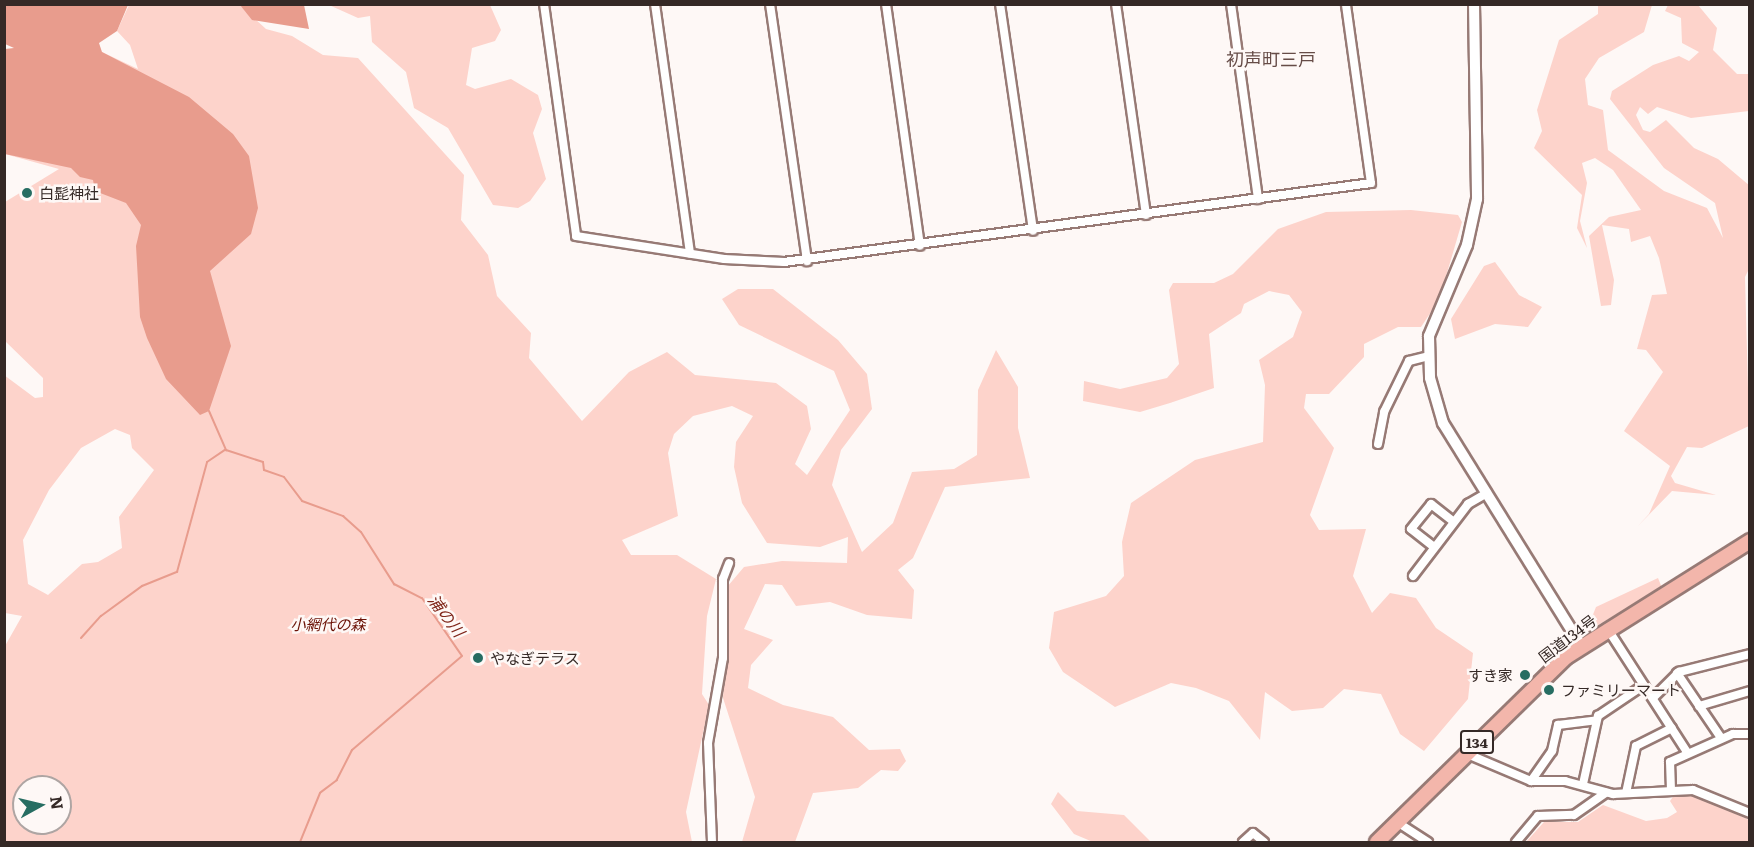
<!DOCTYPE html>
<meta charset="utf-8">
<style>
body{margin:0}
#map{position:relative;width:1754px;height:847px;overflow:hidden;background:#fef8f6;font-family:Literata,"Noto Sans JP",serif}
div>[style]{position:absolute}
[style*='--x']{left:calc(var(--x)*1px);top:calc(var(--y)*1px);width:calc(var(--w)*1px);rotate:calc(var(--a)*1deg)}
.green>*{inset:0;background:#fdd3cb}
.water>*{inset:0;background:#e89c8d}
.stream>*{height:2px;margin:-1px;padding:0 1px;transform-origin:1px;border-radius:1px;background:#e89c8d}
.roads{filter:drop-shadow(2px 0 #977a75) drop-shadow(-2px 0 #977a75) drop-shadow(0 2px #977a75) drop-shadow(0 -2px #977a75)}
.minor>*{height:8px;margin:-4px;padding:0 4px;transform-origin:4px;border-radius:4px;background:#fff}
.tertiary>*{height:10px;margin:-5px;padding:0 5px;transform-origin:5px;border-radius:5px;background:#fff}
.trunk>*{height:14px;margin:-7px;padding:0 7px;transform-origin:7px;border-radius:7px;background:#f3b6ab}
.dots>*{width:16px;height:16px;translate:-50% -50%;box-sizing:border-box;border:3px solid #fef8f6;border-radius:50%}
span{translate:-50% -50%;white-space:nowrap;text-align:center;line-height:1.15;-webkit-text-stroke:5px #fef8f6;paint-order:stroke}
.shield-label span{padding:2px 4px;background:#fef8f6;border:2px solid;border-radius:4px;-webkit-text-stroke-width:0}
.shield-label{font-size:14px;color:#352926;font-weight:700}
.poi-label{font-size:15px;color:#352926}
.left{translate:0 -50%;text-align:left}
.right{translate:-100% -50%;text-align:right}
.park-label{font-size:15px;color:#6b1206;font-style:italic}
.street-label{font-size:15px;color:#352926}
.water-label{font-size:16px;color:#80271b;font-style:italic}
.quarter-label{font-size:18px;color:#664c47}
.frame{position:absolute;inset:0;border:6px solid #352926;pointer-events:none}
.north{position:absolute;left:12px;top:775px;width:60px;height:60px;box-sizing:border-box;background:#fef8f6;border:2px solid #aea5a3;border-radius:50%;rotate:82deg;font-size:16px;font-weight:700;line-height:24px;text-align:center;color:#352926}
.north::after{content:'';display:block;margin:auto;width:21px;height:27px;background:#276d62;clip-path:polygon(50% 0,100% 100%,50% 72%,0 100%)}
</style>
<div id="map">
<div class="green">
<i style="clip-path:polygon(evenodd,129px 5px,240px 5px,266px 29px,292px 36px,323px 55px,358px 58px,464px 175px,461px 220px,488px 255px,497px 296px,531px 333px,529px 358px,582px 421px,629px 372px,667px 352px,695px 375px,776px 383px,807px 406px,811px 429px,795px 464px,807px 475px,850px 410px,834px 371px,739px 325px,722px 299px,738px 289px,773px 289px,838px 340px,867px 374px,872px 409px,841px 450px,832px 485px,862px 552px,893px 523px,912px 472px,954px 469px,977px 455px,978px 390px,996px 350px,1018px 387px,1018px 428px,1030px 478px,945px 487px,913px 558px,898px 570px,914px 590px,912px 619px,867px 615px,830px 602px,796px 606px,782px 585px,765px 584px,744px 629px,773px 640px,751px 665px,748px 688px,783px 705px,833px 717px,869px 750px,900px 749px,906px 761px,898px 771px,881px 770px,858px 788px,813px 793px,795px 842px,742px 842px,755px 797px,723px 698px,727px 587px,744px 567px,782px 561px,847px 563px,848px 537px,820px 547px,767px 543px,742px 503px,734px 467px,736px 442px,753px 416px,732px 406px,693px 416px,674px 434px,668px 453px,678px 516px,622px 540px,631px 555px,677px 555px,716px 579px,707px 616px,702px 694px,709px 705px,686px 812px,692px 842px,5px 842px,5px 646px,22px 616px,5px 613px,4px 375px,35px 398px,43px 397px,43px 378px,5px 341px,5px 202px,59px 169px,5px 154px,102px 52px,138px 69px,130px 45px,117px 31px,129px 5px,115px 429px,130px 435px,132px 448px,154px 470px,119px 517px,122px 548px,98px 562px,82px 564px,48px 595px,28px 584px,23px 540px,49px 490px,81px 448px,115px 429px,129px 5px,24px 787px,60px 787px,60px 823px,24px 823px,24px 787px)"></i>
<i style="clip-path:polygon(329px 5px,490px 5px,501px 30px,495px 41px,472px 48px,466px 85px,475px 89px,511px 79px,538px 95px,542px 109px,533px 133px,546px 179px,530px 201px,518px 208px,493px 205px,448px 128px,414px 108px,406px 72px,372px 42px,370px 16px,358px 18px)"></i>
<i style="clip-path:polygon(1598px 5px,1652px 5px,1644px 32px,1599px 58px,1585px 79px,1588px 105px,1603px 110px,1608px 150px,1664px 191px,1707px 208px,1723px 238px,1715px 203px,1664px 168px,1610px 99px,1612px 91px,1653px 65px,1679px 56px,1689px 61px,1699px 52px,1682px 43px,1681px 18px,1665px 11px,1668px 5px,1698px 5px,1717px 28px,1713px 50px,1737px 74px,1749px 74px,1749px 111px,1691px 118px,1657px 107px,1648px 114px,1640px 107px,1636px 115px,1643px 130px,1650px 132px,1666px 120px,1694px 148px,1718px 159px,1750px 186px,1749px 269px,1745px 277px,1749px 426px,1702px 448px,1687px 447px,1671px 476px,1675px 483px,1716px 495px,1672px 491px,1637px 527px,1649px 514px,1670px 466px,1624px 431px,1663px 372px,1646px 350px,1637px 349px,1652px 295px,1667px 294px,1659px 258px,1650px 236px,1631px 242px,1629px 229px,1602px 225px,1614px 280px,1611px 305px,1601px 306px,1589px 236px,1609px 217px,1641px 210px,1613px 170px,1595px 158px,1582px 163px,1587px 183px,1580px 221px,1587px 248px,1577px 228px,1582px 195px,1534px 148px,1542px 131px,1537px 110px,1559px 40px,1598px 14px)"></i>
<i style="clip-path:polygon(1411px 210px,1458px 215px,1462px 222px,1439px 300px,1421px 327px,1398px 327px,1364px 344px,1364px 357px,1329px 394px,1306px 394px,1304px 408px,1334px 448px,1310px 515px,1319px 530px,1366px 529px,1353px 576px,1372px 613px,1390px 593px,1416px 598px,1436px 628px,1473px 653px,1468px 699px,1424px 751px,1400px 734px,1381px 694px,1344px 689px,1323px 708px,1292px 711px,1265px 692px,1260px 740px,1229px 701px,1196px 688px,1171px 683px,1115px 707px,1063px 672px,1049px 648px,1054px 612px,1106px 596px,1124px 576px,1122px 542px,1131px 503px,1195px 460px,1263px 442px,1265px 385px,1259px 360px,1293px 337px,1302px 312px,1289px 295px,1269px 291px,1244px 304px,1241px 313px,1209px 334px,1214px 388px,1170px 403px,1140px 412px,1083px 401px,1084px 381px,1120px 389px,1167px 378px,1179px 364px,1169px 290px,1173px 283px,1214px 283px,1233px 274px,1278px 229px,1326px 212px)"></i>
<i style="clip-path:polygon(1495px 262px,1519px 295px,1542px 307px,1528px 327px,1495px 324px,1455px 339px,1451px 319px,1484px 266px)"></i>
<i style="clip-path:polygon(1658px 578px,1662px 588px,1586px 632px,1596px 607px)"></i>
<i style="clip-path:polygon(1058px 792px,1077px 811px,1124px 815px,1151px 842px,1093px 842px,1074px 834px,1051px 804px)"></i>
<i style="clip-path:polygon(1675px 794px,1692px 794px,1749px 820px,1749px 842px,1526px 842px,1544px 822px,1578px 822px,1603px 805px,1646px 821px,1667px 818px,1677px 812px,1670px 801px)"></i>
</div>
<div class="water">
<i style="clip-path:polygon(5px 4px,128px 5px,117px 31px,99px 43px,102px 52px,189px 97px,233px 134px,249px 156px,258px 208px,251px 234px,210px 271px,231px 346px,209px 411px,200px 415px,166px 379px,147px 338px,140px 317px,136px 246px,141px 225px,126px 203px,95px 191px,93px 180px,80px 177px,71px 168px,5px 154px,5px 49px,14px 48px,5px 44px)"></i>
<i style="clip-path:polygon(240px 5px,304px 5px,309px 29px,252px 20px)"></i>
</div>
<div class="stream">
<i style="--x:209;--y:411;--w:43;--a:66.4"></i>
<i style="--x:226;--y:450;--w:39;--a:18"></i>
<i style="--x:263;--y:462;--w:8;--a:83"></i>
<i style="--x:264;--y:470;--w:21;--a:19"></i>
<i style="--x:284;--y:477;--w:30;--a:53"></i>
<i style="--x:302;--y:501;--w:44;--a:20.1"></i>
<i style="--x:343;--y:516;--w:24;--a:42"></i>
<i style="--x:361;--y:532;--w:62;--a:57.6"></i>
<i style="--x:394;--y:584;--w:31;--a:27"></i>
<i style="--x:422;--y:598;--w:70;--a:55.4"></i>
<i style="--x:462;--y:656;--w:145;--a:139.5"></i>
<i style="--x:352;--y:750;--w:34;--a:117"></i>
<i style="--x:337;--y:780;--w:21;--a:143"></i>
<i style="--x:320;--y:793;--w:53;--a:112.2"></i>
<i style="--x:81;--y:638;--w:30;--a:-48"></i>
<i style="--x:101;--y:616;--w:51;--a:-36.2"></i>
<i style="--x:142;--y:586;--w:38;--a:-22"></i>
<i style="--x:177;--y:572;--w:114;--a:-74.7"></i>
<i style="--x:207;--y:462;--w:22;--a:-34"></i>
</div>
<div class="roads">
<div class="minor">
<i style="--x:544;--y:4;--w:234;--a:82.1"></i>
<i style="--x:576;--y:236;--w:150;--a:8.8"></i>
<i style="--x:724;--y:259;--w:60;--a:2.9"></i>
<i style="--x:784;--y:262;--w:592;--a:-7.66"></i>
<i style="--x:1371;--y:183;--w:181;--a:-98"></i>
<i style="--x:655;--y:4;--w:252;--a:82"></i>
<i style="--x:770;--y:4;--w:260;--a:81.8"></i>
<i style="--x:886;--y:4;--w:244;--a:82"></i>
<i style="--x:1000;--y:4;--w:229;--a:81.7"></i>
<i style="--x:1116;--y:4;--w:213;--a:81.9"></i>
<i style="--x:1231;--y:4;--w:197;--a:82.1"></i>
<i style="--x:1378;--y:444;--w:33;--a:-79"></i>
<i style="--x:1384;--y:412;--w:57;--a:-63.9"></i>
<i style="--x:1409;--y:361;--w:21;--a:-14"></i>
<i style="--x:1434;--y:547;--w:29;--a:-142"></i>
<i style="--x:1411;--y:529;--w:32;--a:-51"></i>
<i style="--x:1431;--y:504;--w:29;--a:38"></i>
<i style="--x:1413;--y:576;--w:91;--a:-52.6"></i>
<i style="--x:1468;--y:504;--w:22;--a:-30"></i>
<i style="--x:1607;--y:628;--w:148;--a:57.2"></i>
<i style="--x:1677;--y:673;--w:78;--a:55.9"></i>
<i style="--x:1653;--y:698;--w:37;--a:-45"></i>
<i style="--x:1679;--y:672;--w:73;--a:-14.2"></i>
<i style="--x:1699;--y:706;--w:53;--a:-16.4"></i>
<i style="--x:1465;--y:753;--w:72;--a:23"></i>
<i style="--x:1531;--y:781;--w:34;--a:0"></i>
<i style="--x:1565;--y:781;--w:50;--a:15.2"></i>
<i style="--x:1613;--y:794;--w:80;--a:-2.9"></i>
<i style="--x:1693;--y:790;--w:61;--a:22"></i>
<i style="--x:1531;--y:781;--w:37;--a:-55"></i>
<i style="--x:1552;--y:751;--w:27;--a:-77"></i>
<i style="--x:1558;--y:725;--w:38;--a:-7"></i>
<i style="--x:1583;--y:784;--w:70;--a:-77.6"></i>
<i style="--x:1598;--y:716;--w:55;--a:-34"></i>
<i style="--x:1671;--y:790;--w:28;--a:-92"></i>
<i style="--x:1670;--y:762;--w:69;--a:-24"></i>
<i style="--x:1733;--y:734;--w:17;--a:0"></i>
<i style="--x:1626;--y:793;--w:48;--a:-78"></i>
<i style="--x:1636;--y:746;--w:40;--a:-26.6"></i>
<i style="--x:1397;--y:822;--w:37;--a:33"></i>
<i style="--x:712;--y:842;--w:99;--a:-92.3"></i>
<i style="--x:708;--y:743;--w:86;--a:-80"></i>
<i style="--x:723;--y:658;--w:79;--a:-90"></i>
<i style="--x:723;--y:579;--w:17;--a:-69"></i>
<i style="--x:1243;--y:842;--w:13;--a:-42"></i>
<i style="--x:1253;--y:833;--w:14;--a:39"></i>
<i style="--x:1516;--y:842;--w:34;--a:-50"></i>
<i style="--x:1538;--y:816;--w:36;--a:-2"></i>
<i style="--x:1574;--y:815;--w:39;--a:-35"></i>
</div>
<div class="tertiary">
<i style="--x:1474;--y:4;--w:195;--a:89.1"></i>
<i style="--x:1477;--y:199;--w:47;--a:102.3"></i>
<i style="--x:1467;--y:245;--w:99;--a:112.7"></i>
<i style="--x:1429;--y:336;--w:42;--a:88.6"></i>
<i style="--x:1430;--y:378;--w:47;--a:73.9"></i>
<i style="--x:1443;--y:423;--w:262;--a:58.2"></i>
</div>
<div class="trunk">
<i style="--x:1377;--y:842;--w:264;--a:-44.4"></i>
<i style="--x:1566;--y:657;--w:218;--a:-32.2"></i>
</div>
</div>
<div class="dots">
<i style="left:27px;top:193px;background:#276d62"></i>
<i style="left:478px;top:658px;background:#276d62"></i>
<i style="left:1525px;top:675px;background:#276d62"></i>
<i style="left:1549px;top:690px;background:#276d62"></i>
</div>
<div class="shield-label">
<span style="left:1477px;top:742px">134</span>
</div>
<div class="poi-label">
<span class="left" style="left:39px;top:193px">白髭神社</span>
<span class="left" style="left:490px;top:658px">やなぎテラス</span>
<span class="right" style="left:1513px;top:675px">すき家</span>
<span class="left" style="left:1561px;top:690px">ファミリーマート</span>
</div>
<div class="park-label">
<span style="left:328px;top:624px">小網代の森</span>
</div>
<div class="street-label">
<span style="left:1567px;top:638px;rotate:-37deg">国道134号</span>
</div>
<div class="water-label">
<span style="left:447px;top:615px;rotate:53deg">浦の川</span>
</div>
<div class="quarter-label">
<span style="left:1271px;top:59px">初声町三戸</span>
</div>
<div class="frame"></div>
<div class="north">N</div>
</div>
